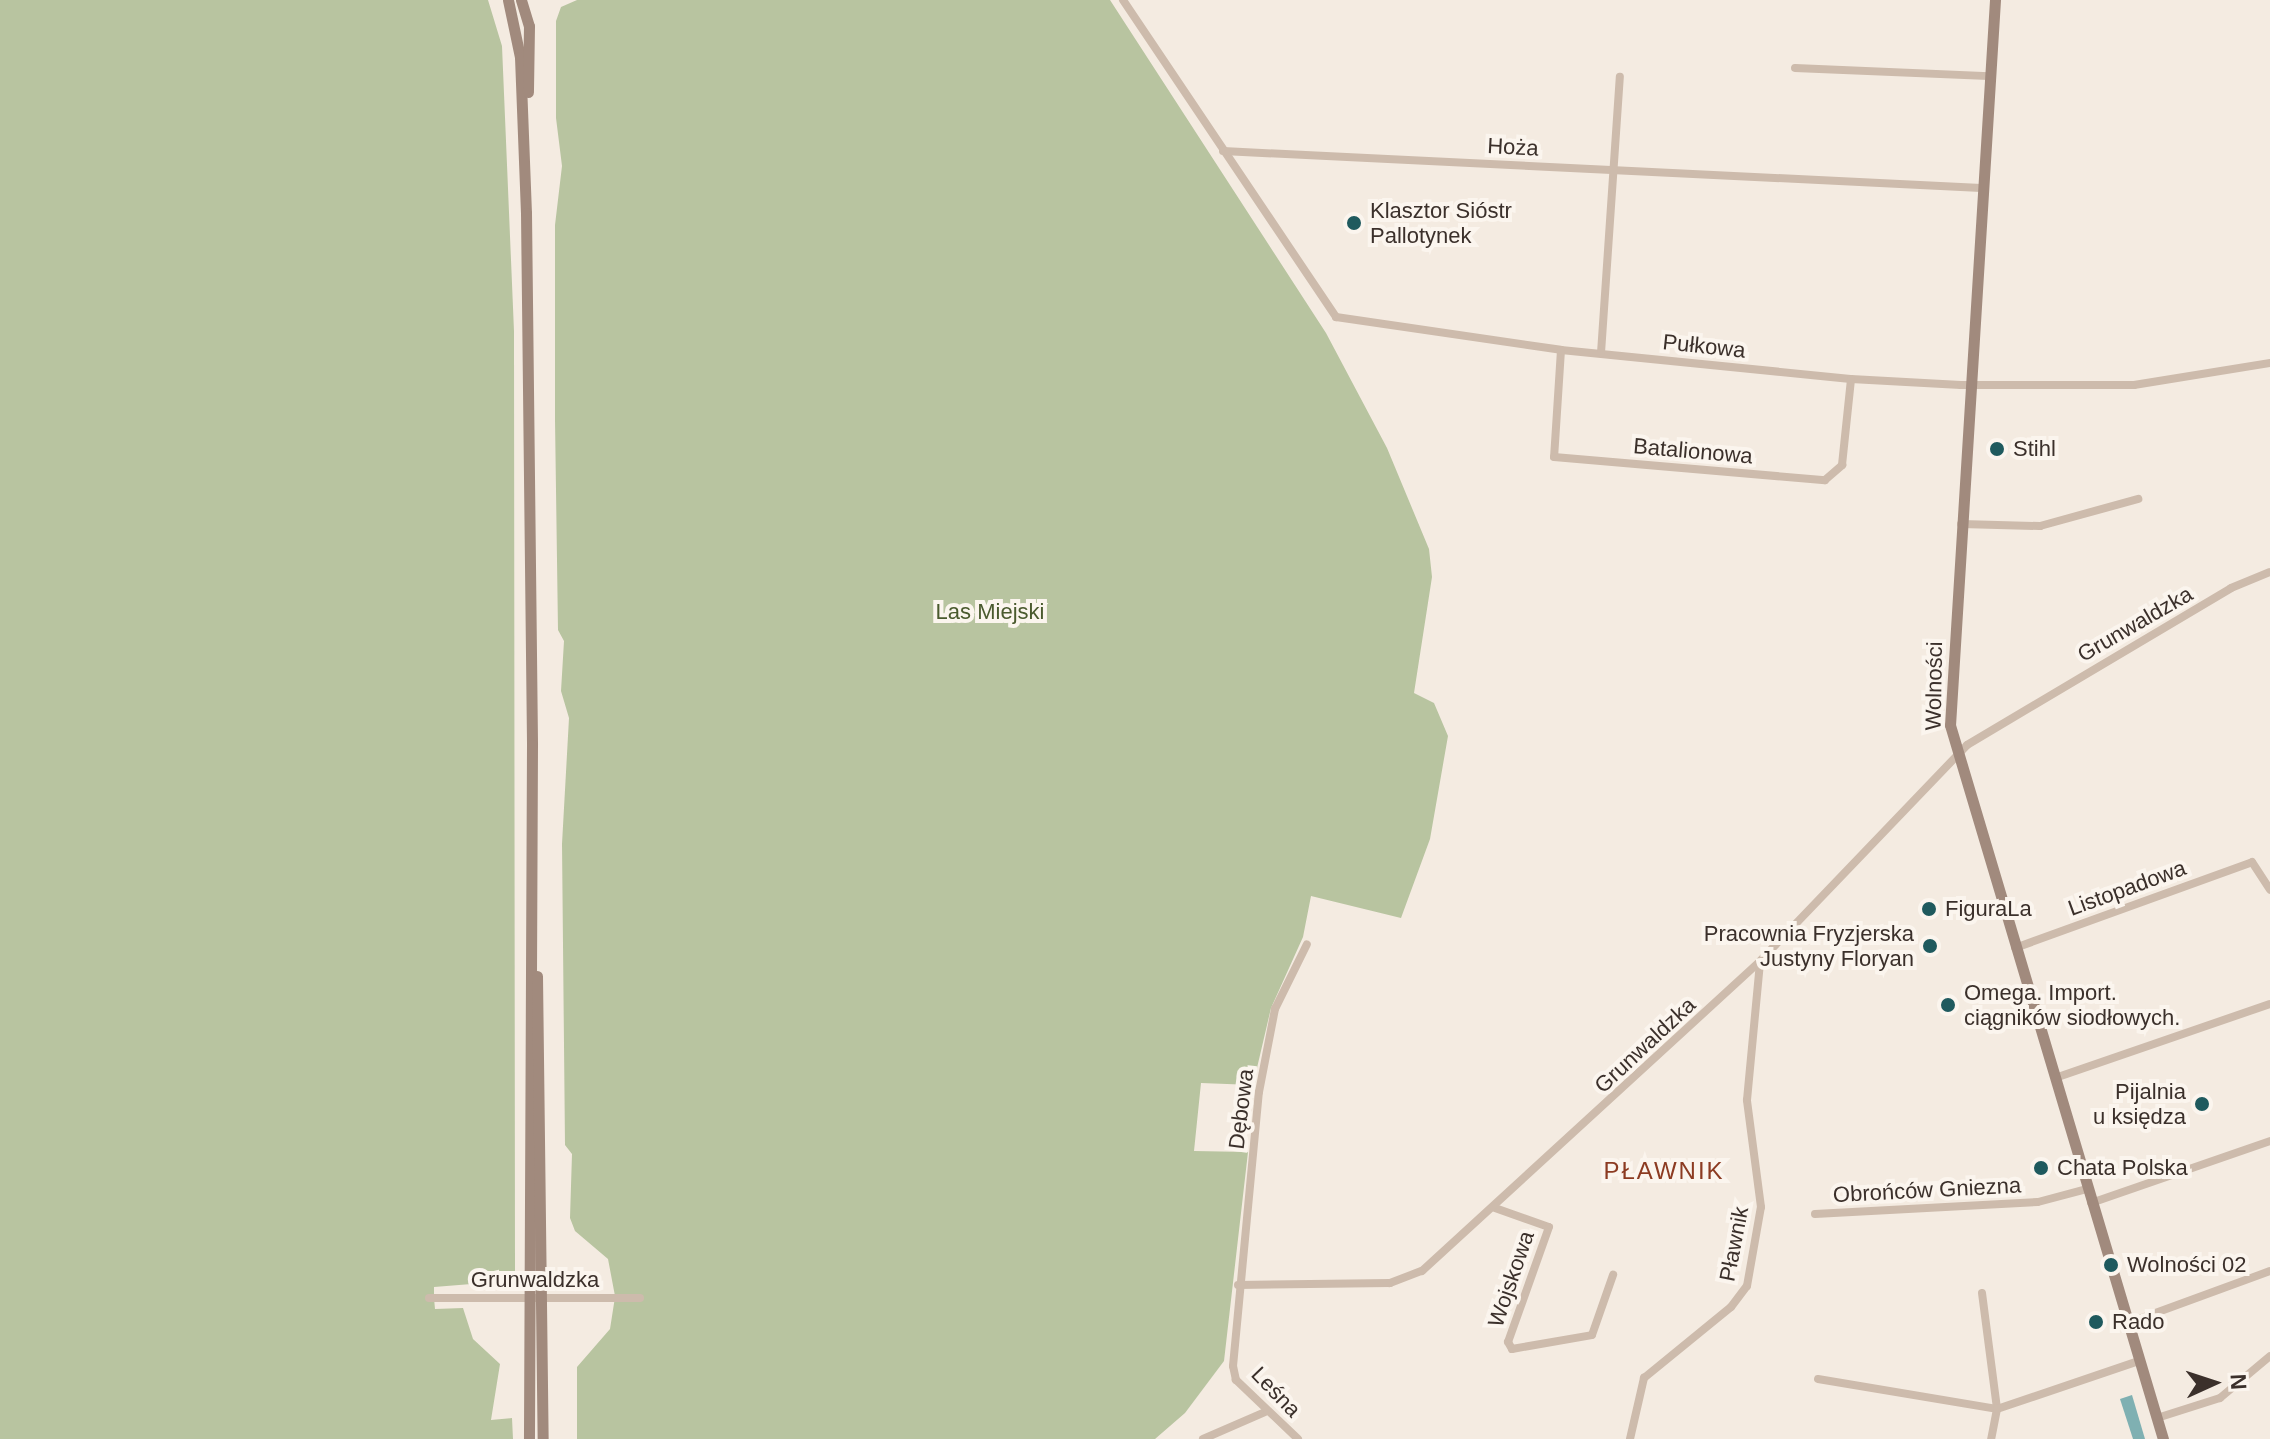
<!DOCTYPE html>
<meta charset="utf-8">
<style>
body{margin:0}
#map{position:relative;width:2270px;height:1439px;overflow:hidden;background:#f4ebe1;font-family:Helvetica,sans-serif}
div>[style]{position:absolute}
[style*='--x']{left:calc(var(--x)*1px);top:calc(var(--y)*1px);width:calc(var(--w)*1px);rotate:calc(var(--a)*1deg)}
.green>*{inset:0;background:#b8c4a0}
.water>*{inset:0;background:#7fb0b2}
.street>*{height:8px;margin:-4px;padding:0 4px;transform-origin:4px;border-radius:4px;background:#cdbbac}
.secondary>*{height:11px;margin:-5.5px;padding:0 5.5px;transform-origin:5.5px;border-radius:5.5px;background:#a18a7d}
.dots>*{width:22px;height:22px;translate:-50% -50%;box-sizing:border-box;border:4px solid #fbf5ee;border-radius:50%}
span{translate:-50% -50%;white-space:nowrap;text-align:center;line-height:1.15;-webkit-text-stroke:8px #fbf5ee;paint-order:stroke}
.street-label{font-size:22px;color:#3b302b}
.poi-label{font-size:22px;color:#3b302b}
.left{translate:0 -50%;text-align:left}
.right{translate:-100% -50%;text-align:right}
.park-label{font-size:22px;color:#4a5a2e}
.neighbourhood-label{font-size:24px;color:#8c3b22;letter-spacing:2px}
.north{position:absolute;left:2174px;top:1343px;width:80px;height:80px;-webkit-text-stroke:6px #fbf5ee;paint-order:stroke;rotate:87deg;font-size:22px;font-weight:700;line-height:32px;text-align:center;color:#3b302b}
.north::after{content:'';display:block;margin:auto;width:28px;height:36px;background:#3b302b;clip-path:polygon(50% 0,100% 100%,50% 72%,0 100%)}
</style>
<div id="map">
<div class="green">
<i style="clip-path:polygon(0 0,488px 0,502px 46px,514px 331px,515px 1271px,509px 1281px,434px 1287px,434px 1296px,615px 1296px,608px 1259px,575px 1231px,570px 1218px,572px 1154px,565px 1145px,562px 844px,569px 718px,561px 691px,564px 641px,558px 630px,555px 420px,555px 225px,562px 166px,556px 118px,556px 21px,561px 7px,577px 0,1110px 0,1326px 333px,1387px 448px,1429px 549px,1432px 577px,1414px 693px,1434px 703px,1448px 736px,1430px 839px,1401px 918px,1311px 896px,1303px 937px,1271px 1008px,1253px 1085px,1201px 1083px,1194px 1151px,1248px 1152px,1224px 1361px,1185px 1413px,1155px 1439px,577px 1439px,577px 1367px,610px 1329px,615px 1297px,434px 1298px,435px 1309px,463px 1308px,473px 1339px,500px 1364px,491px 1420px,512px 1418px,513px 1439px,0 1439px)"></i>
</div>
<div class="water">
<i style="clip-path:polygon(2132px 1395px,2145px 1439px,2133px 1439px,2120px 1399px)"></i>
</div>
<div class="street">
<i style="--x:1123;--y:0;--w:382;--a:56.1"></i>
<i style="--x:1336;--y:317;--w:227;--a:8.3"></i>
<i style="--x:1561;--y:350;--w:291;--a:5.7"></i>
<i style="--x:1851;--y:379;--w:110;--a:3.1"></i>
<i style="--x:1961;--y:385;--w:173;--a:0"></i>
<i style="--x:2134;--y:385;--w:138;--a:-9.2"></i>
<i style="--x:1795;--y:68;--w:194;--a:2.4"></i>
<i style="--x:1223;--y:151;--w:759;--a:2.79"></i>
<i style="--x:1561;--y:350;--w:107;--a:93.7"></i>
<i style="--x:1554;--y:457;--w:272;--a:4.9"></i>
<i style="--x:1825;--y:480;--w:23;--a:-41"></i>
<i style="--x:1842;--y:465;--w:86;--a:-84"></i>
<i style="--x:1601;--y:353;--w:277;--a:-86.1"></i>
<i style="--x:1961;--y:524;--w:79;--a:1.5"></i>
<i style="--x:2040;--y:526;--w:102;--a:-15.4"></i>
<i style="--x:2015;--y:948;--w:252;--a:-19.9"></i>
<i style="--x:2252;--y:862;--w:33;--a:57"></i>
<i style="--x:2055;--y:1078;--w:227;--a:-19"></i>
<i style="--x:2091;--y:1203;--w:189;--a:-19.1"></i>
<i style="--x:1495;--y:1208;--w:57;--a:19.4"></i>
<i style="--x:1549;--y:1227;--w:122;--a:109.6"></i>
<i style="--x:1508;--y:1342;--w:8;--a:60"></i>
<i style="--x:1512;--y:1349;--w:81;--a:-9.9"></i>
<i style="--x:1592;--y:1335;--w:64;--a:-70.7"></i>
<i style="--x:1815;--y:1214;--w:223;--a:-3.1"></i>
<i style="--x:2038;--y:1202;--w:51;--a:-14.9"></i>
<i style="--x:1238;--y:1285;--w:152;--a:-0.8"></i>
<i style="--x:1390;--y:1283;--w:34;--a:-21"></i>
<i style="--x:1422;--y:1271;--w:459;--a:-42.5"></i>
<i style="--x:1760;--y:961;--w:299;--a:-46.2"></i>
<i style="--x:1967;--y:745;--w:307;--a:-30.7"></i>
<i style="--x:2231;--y:588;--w:42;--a:-22.3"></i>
<i style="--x:1982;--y:1293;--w:117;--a:82.6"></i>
<i style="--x:1997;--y:1409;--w:31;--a:101"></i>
<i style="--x:429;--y:1298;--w:211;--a:0"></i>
<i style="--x:2128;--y:1323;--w:151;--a:-20.1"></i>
<i style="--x:1818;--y:1379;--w:181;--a:9.5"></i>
<i style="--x:1997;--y:1409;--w:150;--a:-18.7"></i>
<i style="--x:2157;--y:1418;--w:66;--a:-17.6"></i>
<i style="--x:2220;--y:1398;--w:65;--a:-40"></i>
<i style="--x:1203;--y:1439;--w:68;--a:-23.5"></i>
<i style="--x:1298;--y:1439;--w:86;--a:-136.4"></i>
<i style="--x:1236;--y:1380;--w:14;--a:-102"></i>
<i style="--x:1233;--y:1366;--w:275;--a:-84.6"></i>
<i style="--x:1259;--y:1092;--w:85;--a:-79.1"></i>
<i style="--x:1275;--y:1009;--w:72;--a:-63.8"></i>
<i style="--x:1630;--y:1439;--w:63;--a:-77.1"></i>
<i style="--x:1644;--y:1378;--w:112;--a:-39.2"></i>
<i style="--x:1731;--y:1307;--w:26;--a:-53"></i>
<i style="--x:1747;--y:1286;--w:80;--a:-80"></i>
<i style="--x:1761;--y:1207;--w:108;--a:-97.5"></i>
<i style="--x:1747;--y:1100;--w:139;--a:-84.6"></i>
</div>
<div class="secondary">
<i style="--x:508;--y:0;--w:58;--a:78.1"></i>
<i style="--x:520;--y:57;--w:156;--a:87.8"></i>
<i style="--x:526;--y:213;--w:532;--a:89.35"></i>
<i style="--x:532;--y:745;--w:694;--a:90.25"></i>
<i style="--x:521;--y:0;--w:27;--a:73"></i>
<i style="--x:529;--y:26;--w:66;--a:90.9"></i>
<i style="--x:1995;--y:0;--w:726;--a:93.55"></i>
<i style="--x:1950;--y:725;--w:745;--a:73.39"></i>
<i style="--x:537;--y:976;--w:463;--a:89.3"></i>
</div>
<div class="dots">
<i style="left:1354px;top:223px;background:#1f5a5e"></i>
<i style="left:1997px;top:449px;background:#1f5a5e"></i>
<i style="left:1929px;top:909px;background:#1f5a5e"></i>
<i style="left:1930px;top:946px;background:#1f5a5e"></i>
<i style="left:1948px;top:1005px;background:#1f5a5e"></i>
<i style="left:2202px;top:1104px;background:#1f5a5e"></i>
<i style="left:2041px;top:1168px;background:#1f5a5e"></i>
<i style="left:2111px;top:1265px;background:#1f5a5e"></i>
<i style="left:2096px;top:1322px;background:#1f5a5e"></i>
</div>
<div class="street-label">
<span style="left:1513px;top:147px;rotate:3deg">Hoża</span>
<span style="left:1704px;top:346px;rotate:6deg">Pułkowa</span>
<span style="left:1693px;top:451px;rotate:5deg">Batalionowa</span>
<span style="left:2135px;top:624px;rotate:-30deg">Grunwaldzka</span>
<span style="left:1934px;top:686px;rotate:-89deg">Wolności</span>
<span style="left:2127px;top:888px;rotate:-20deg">Listopadowa</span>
<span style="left:1645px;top:1045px;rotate:-43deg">Grunwaldzka</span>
<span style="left:1241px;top:1109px;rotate:-83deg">Dębowa</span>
<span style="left:1927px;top:1190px;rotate:-3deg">Obrońców Gniezna</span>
<span style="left:1734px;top:1244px;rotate:-79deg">Pławnik</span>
<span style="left:1511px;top:1279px;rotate:-71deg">Wojskowa</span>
<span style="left:535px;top:1280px">Grunwaldzka</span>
<span style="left:1276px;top:1392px;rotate:46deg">Leśna</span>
</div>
<div class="poi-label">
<span class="left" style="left:1370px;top:223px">Klasztor Sióstr<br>Pallotynek</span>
<span class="left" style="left:2013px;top:449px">Stihl</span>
<span class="left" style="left:1945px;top:909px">FiguraLa</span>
<span class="right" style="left:1914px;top:946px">Pracownia Fryzjerska<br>Justyny Floryan</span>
<span class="left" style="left:1964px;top:1005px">Omega. Import.<br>ciągników siodłowych.</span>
<span class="right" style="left:2186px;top:1104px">Pijalnia<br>u księdza</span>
<span class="left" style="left:2057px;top:1168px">Chata Polska</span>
<span class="left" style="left:2127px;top:1265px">Wolności 02</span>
<span class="left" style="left:2112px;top:1322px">Rado</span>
</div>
<div class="park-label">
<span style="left:990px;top:612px">Las Miejski</span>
</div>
<div class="neighbourhood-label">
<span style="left:1664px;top:1171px">PŁAWNIK</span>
</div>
<div class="north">N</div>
</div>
